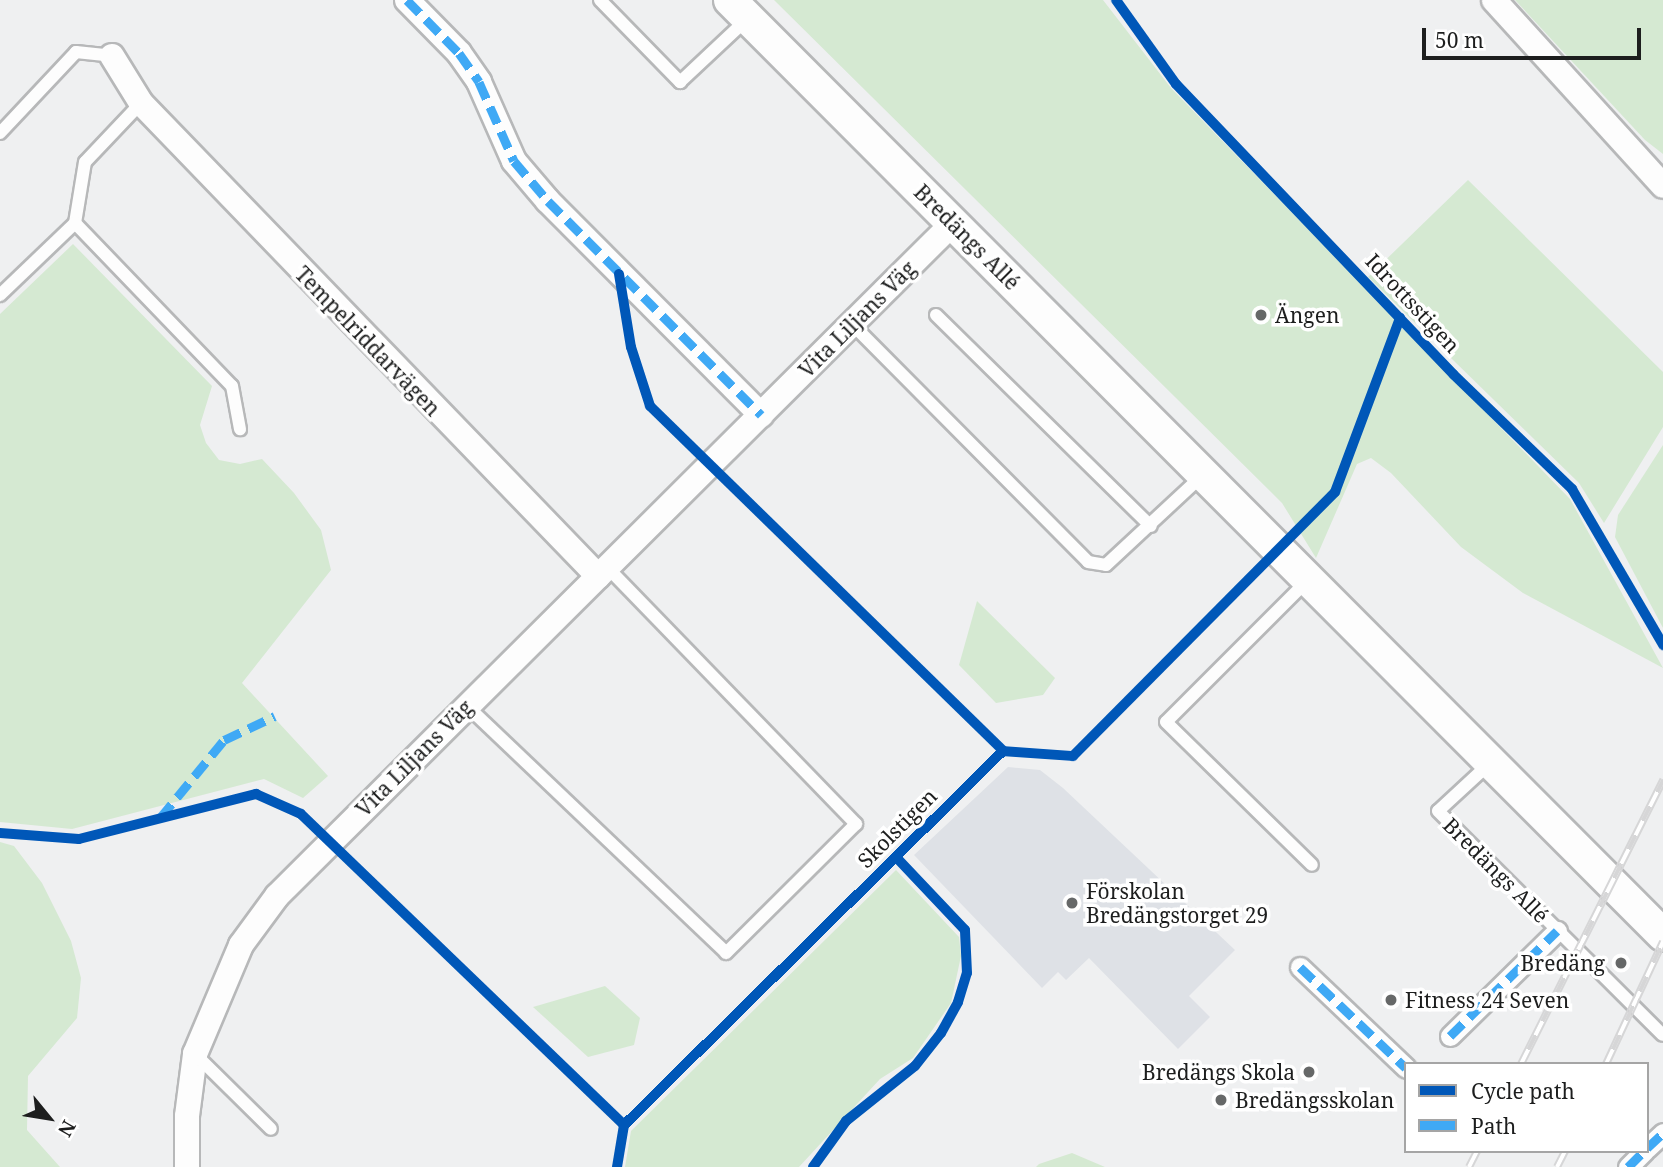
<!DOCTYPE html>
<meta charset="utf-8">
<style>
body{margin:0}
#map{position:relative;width:1663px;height:1167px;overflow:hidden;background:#eff0f1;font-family:"Noto Serif",serif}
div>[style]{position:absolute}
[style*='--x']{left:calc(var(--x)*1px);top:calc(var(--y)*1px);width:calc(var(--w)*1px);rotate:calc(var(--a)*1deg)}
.built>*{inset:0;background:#dee1e6}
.green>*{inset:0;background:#d5e9d2}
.roads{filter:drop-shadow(2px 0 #b7b8b9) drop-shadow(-2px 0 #b7b8b9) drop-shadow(0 2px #b7b8b9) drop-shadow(0 -2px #b7b8b9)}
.service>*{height:12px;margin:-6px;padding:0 6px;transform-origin:6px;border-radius:6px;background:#fdfdfd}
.pedestrian>*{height:19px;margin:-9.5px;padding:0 9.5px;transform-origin:9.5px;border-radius:9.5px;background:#fdfdfd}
.minor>*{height:24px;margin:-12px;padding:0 12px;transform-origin:12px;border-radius:12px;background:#fdfdfd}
.tertiary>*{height:32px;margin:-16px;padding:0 16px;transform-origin:16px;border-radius:16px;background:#fdfdfd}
.rail>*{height:8px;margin-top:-4px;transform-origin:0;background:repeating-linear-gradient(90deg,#fff 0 16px,#d6d6d7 0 32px);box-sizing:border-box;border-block:2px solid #d6d6d7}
.quiet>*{height:9px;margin-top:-4.5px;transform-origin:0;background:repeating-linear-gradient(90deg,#3fa9f5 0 18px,transparent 0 27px)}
.cycleway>*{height:10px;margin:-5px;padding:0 5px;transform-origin:5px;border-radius:5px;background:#0057b8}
.dots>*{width:19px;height:19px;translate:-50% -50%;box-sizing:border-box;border:4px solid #fff;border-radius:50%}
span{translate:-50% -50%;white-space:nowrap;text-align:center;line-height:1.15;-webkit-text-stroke:7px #fff;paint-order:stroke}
.street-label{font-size:21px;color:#1d1e1e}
.poi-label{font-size:21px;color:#1d1e1e}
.left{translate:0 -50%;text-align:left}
.right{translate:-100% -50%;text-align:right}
.legend{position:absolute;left:1404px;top:1062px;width:245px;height:91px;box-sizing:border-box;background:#fff;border:2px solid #a5a5a5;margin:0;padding:9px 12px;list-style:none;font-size:21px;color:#1d1e1e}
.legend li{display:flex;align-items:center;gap:14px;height:35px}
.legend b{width:35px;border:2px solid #a5a5a5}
.north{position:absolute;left:14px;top:1083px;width:70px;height:70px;-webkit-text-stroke:5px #fff;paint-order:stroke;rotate:120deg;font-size:19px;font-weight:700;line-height:28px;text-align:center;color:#1d1e1e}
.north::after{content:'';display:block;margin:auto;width:24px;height:32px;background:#1d1e1e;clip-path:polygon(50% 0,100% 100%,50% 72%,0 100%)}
.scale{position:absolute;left:1422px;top:28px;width:219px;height:32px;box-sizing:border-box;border:4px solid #1d1e1e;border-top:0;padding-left:9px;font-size:21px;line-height:24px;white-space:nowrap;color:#1d1e1e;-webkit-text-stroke:5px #fff;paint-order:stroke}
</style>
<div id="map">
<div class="built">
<i style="clip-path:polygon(1008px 767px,1040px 770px,1063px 788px,1235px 950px,1189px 996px,1210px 1017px,1178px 1049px,1089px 958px,1066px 980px,1058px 972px,1042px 988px,914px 855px)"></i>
</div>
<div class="green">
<i style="clip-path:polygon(774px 0,1103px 0,1171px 88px,1570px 499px,1663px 668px,1523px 593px,1461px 547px,1391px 473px,1371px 458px,1357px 464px,1316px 558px,1282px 503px)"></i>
<i style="clip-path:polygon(1515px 0,1663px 0,1663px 154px,1645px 140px)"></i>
<i style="clip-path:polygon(1468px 180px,1663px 372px,1663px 427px,1604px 523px,1579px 483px,1368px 277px)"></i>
<i style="clip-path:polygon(73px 244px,212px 386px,200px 425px,206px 443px,219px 460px,240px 464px,262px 459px,294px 493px,321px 530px,331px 570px,242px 683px,328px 776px,303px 798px,264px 779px,72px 829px,0 822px,0 314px)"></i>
<i style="clip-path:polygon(1663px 445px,1663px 628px,1615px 537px,1618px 515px)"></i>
<i style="clip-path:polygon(977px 601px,1055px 678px,1043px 695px,996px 703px,959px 665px)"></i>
<i style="clip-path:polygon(0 842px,14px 846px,42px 883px,71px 941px,81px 978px,77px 1018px,28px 1076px,27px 1130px,60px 1167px,0 1167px)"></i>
<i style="clip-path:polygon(896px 870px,959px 937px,961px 956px,951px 1003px,913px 1058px,880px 1079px,799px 1167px,625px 1167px,631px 1131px)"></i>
<i style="clip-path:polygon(605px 986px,640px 1018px,634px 1045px,588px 1057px,533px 1007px)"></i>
<i style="clip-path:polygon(1072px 1153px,1105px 1167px,1036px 1167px,1039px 1164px)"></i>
</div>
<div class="roads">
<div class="service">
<i style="--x:600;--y:0;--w:115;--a:45.7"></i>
<i style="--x:680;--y:82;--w:92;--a:-43.2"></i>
<i style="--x:141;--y:103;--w:81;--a:133.5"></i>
<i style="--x:85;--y:162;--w:62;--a:99.3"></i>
<i style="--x:75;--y:223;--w:226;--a:46.1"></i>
<i style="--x:232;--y:386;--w:44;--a:79.5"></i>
<i style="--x:0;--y:133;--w:111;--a:-46.8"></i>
<i style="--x:76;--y:52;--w:36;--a:6"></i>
<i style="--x:0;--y:295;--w:104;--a:-43.8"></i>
<i style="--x:936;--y:315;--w:301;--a:44.5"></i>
<i style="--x:852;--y:324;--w:335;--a:45.2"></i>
<i style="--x:1088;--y:562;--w:18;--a:9"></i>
<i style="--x:1106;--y:565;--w:132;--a:-42.9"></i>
<i style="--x:1307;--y:581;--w:199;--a:135"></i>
<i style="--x:1166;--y:722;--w:204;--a:44.4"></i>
<i style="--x:466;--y:705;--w:359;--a:43.6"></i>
<i style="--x:726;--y:953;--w:183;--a:-44.8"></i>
<i style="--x:856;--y:824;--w:358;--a:-134.1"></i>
<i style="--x:1489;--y:764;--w:69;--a:137.3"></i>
<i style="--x:1438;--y:811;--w:317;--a:44.9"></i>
<i style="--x:196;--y:1055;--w:105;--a:44.6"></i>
</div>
<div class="pedestrian">
<i style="--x:1300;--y:967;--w:146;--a:43.6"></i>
<i style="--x:1450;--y:1036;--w:150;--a:-44.5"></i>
<i style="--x:1647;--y:1148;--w:22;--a:-43"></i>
<i style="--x:1628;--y:1167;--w:23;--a:-45"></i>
</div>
<div class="minor">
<i style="--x:407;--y:0;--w:74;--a:45.5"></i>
<i style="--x:459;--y:53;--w:35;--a:55"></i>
<i style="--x:479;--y:82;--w:86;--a:66.1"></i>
<i style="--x:514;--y:161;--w:52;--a:49.6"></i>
<i style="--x:548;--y:201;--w:302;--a:45.1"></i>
<i style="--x:1494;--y:0;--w:251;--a:47.7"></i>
<i style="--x:112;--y:56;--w:55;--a:58.3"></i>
<i style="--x:141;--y:103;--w:658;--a:45.99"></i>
<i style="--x:187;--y:1167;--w:51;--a:-90"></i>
<i style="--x:187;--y:1116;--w:63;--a:-82.6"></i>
<i style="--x:195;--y:1054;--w:118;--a:-67.1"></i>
<i style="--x:241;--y:945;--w:61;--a:-53.7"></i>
<i style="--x:277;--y:896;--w:954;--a:-44.87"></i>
</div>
<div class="tertiary">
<i style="--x:730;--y:0;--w:1321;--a:45.06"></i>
</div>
</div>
<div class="rail">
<i style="--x:1521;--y:1064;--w:318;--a:-63.4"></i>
<i style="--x:1606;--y:1064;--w:135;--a:-65"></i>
<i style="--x:1469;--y:1167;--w:18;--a:-63"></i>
<i style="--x:1557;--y:1167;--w:18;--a:-63"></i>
</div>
<div class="quiet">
<i style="--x:407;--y:0;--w:74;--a:45.5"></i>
<i style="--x:459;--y:53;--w:35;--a:55"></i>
<i style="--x:479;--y:82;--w:86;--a:66.1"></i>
<i style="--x:514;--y:161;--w:52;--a:49.6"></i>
<i style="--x:548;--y:201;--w:302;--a:45.1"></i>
<i style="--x:160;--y:818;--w:101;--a:-50.6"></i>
<i style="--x:224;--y:740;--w:56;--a:-25.2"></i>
<i style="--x:1300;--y:967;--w:146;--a:43.6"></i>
<i style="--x:1450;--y:1036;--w:150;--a:-44.5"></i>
<i style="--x:1647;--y:1148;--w:22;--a:-43"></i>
<i style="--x:1628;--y:1167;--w:23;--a:-45"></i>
</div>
<div class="cycleway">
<i style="--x:1116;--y:0;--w:103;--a:54.5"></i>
<i style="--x:1176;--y:84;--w:402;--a:46.3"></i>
<i style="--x:1454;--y:375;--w:164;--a:44"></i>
<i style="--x:1572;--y:489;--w:181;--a:59.7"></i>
<i style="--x:619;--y:274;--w:74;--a:80.7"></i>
<i style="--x:631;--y:347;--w:62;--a:72.1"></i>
<i style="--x:650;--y:406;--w:494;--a:44.3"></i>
<i style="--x:0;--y:833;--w:79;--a:4.3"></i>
<i style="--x:79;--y:839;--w:183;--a:-14.3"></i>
<i style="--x:256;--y:794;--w:49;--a:24"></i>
<i style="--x:301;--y:814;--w:448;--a:43.9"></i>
<i style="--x:617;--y:1167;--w:43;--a:-80.5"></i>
<i style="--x:624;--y:1125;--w:532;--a:-44.62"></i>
<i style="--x:1003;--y:751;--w:70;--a:4.1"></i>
<i style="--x:1073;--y:756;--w:372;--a:-45.2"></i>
<i style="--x:1335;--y:492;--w:186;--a:-69.5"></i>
<i style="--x:813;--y:1167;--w:57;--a:-54.3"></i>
<i style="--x:846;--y:1121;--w:88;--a:-38.6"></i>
<i style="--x:915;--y:1066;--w:42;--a:-51.8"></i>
<i style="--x:941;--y:1033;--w:35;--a:-61"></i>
<i style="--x:958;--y:1002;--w:30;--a:-73"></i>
<i style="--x:967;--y:973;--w:43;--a:-92.7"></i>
<i style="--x:965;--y:930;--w:100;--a:-133.4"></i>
</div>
<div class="dots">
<i style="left:1261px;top:315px;background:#666868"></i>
<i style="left:1072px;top:903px;background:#666868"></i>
<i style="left:1621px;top:963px;background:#666868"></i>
<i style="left:1391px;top:1000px;background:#666868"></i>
<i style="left:1309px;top:1072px;background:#666868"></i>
<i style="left:1221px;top:1100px;background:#666868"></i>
</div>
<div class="street-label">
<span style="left:967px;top:237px;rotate:45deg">Bredängs Allé</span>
<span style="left:1413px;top:303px;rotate:47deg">Idrottsstigen</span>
<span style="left:857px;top:319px;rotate:-45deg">Vita Liljans Väg</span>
<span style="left:368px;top:341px;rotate:46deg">Tempelriddarvägen</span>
<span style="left:414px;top:758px;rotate:-45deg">Vita Liljans Väg</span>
<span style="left:897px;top:828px;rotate:-45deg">Skolstigen</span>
<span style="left:1496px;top:870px;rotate:45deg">Bredängs Allé</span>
</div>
<div class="poi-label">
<span class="left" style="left:1275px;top:315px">Ängen</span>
<span class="left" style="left:1086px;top:903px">Förskolan<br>Bredängstorget 29</span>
<span class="right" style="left:1605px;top:963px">Bredäng</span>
<span class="left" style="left:1405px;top:1000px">Fitness 24 Seven</span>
<span class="right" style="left:1295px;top:1072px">Bredängs Skola</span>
<span class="left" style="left:1235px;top:1100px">Bredängsskolan</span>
</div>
<ul class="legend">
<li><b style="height:9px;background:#0057b8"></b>Cycle path</li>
<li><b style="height:9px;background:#3fa9f5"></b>Path</li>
</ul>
<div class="north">N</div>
<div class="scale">50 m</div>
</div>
